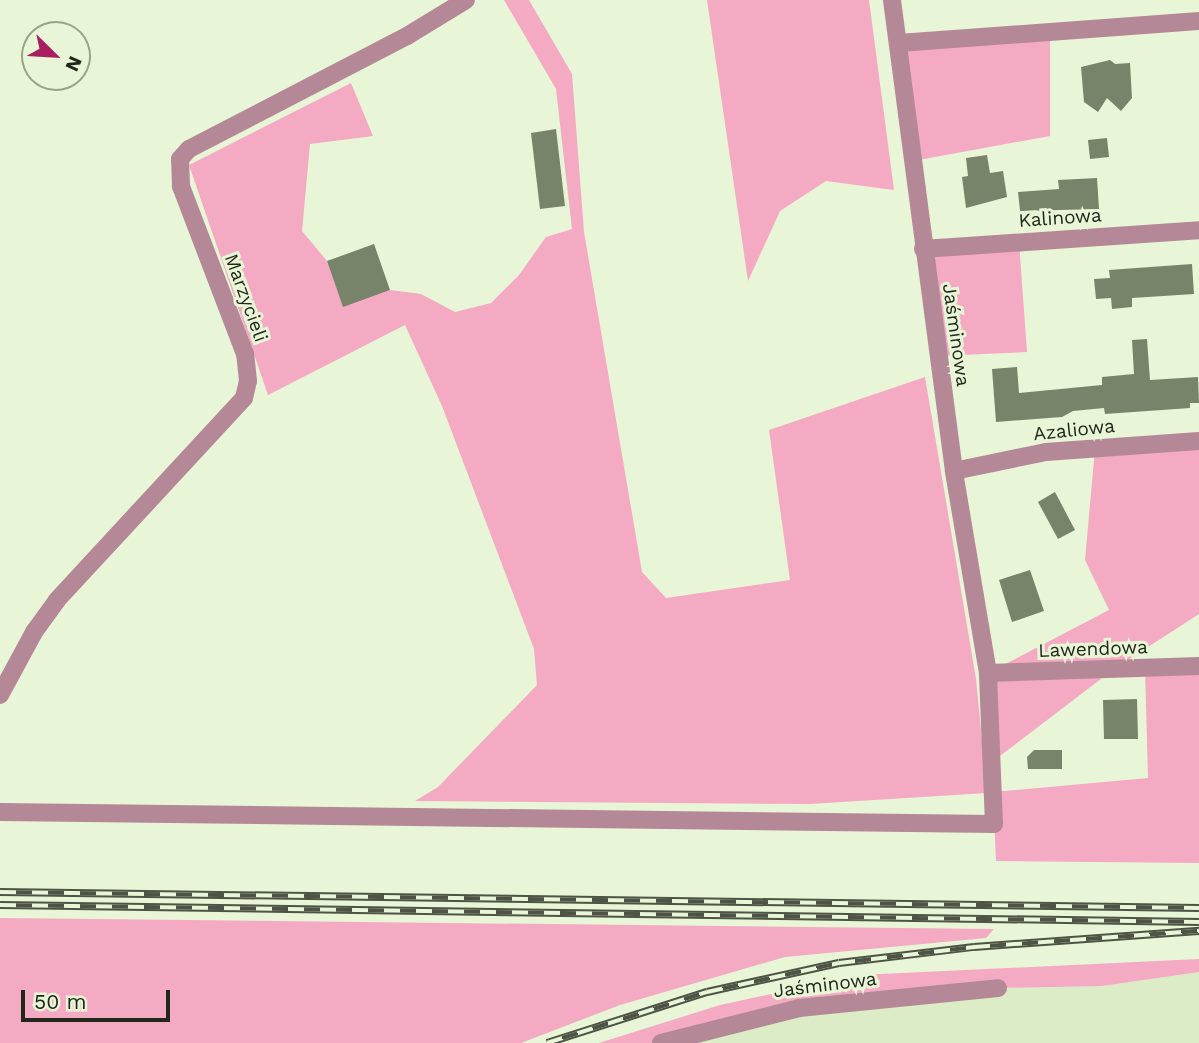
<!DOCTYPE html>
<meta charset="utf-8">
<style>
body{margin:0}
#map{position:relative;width:1199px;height:1043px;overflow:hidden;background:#e8f5d7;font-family:"Work Sans",sans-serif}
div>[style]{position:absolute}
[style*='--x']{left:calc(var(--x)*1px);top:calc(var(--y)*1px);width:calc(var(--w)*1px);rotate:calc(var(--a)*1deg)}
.built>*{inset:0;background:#dbecc6}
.green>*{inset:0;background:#f4aac3}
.building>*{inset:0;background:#788469}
.minor>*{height:18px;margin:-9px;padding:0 9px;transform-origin:9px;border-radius:9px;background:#b48897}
.rail>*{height:8px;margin-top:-4px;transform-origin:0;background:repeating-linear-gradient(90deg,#e8f5d7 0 16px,#4e5445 0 32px);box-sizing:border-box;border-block:2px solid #4e5445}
span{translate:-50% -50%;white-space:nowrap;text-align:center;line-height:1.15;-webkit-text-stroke:6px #e8f5d7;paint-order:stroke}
.street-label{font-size:19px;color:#22271c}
.north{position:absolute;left:21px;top:21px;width:70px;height:70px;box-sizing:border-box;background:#e8f5d7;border:2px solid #99a38c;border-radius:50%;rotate:114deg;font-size:19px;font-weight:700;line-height:28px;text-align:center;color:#22271c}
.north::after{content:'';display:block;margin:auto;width:24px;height:32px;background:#a91e61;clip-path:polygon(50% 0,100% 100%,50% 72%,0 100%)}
.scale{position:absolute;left:21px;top:990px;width:149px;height:32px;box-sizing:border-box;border:4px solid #22271c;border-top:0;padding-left:9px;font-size:21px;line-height:24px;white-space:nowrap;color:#22271c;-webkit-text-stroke:5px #e8f5d7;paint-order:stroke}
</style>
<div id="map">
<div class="built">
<i style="clip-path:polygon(1199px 972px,1199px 1043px,661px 1043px,760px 1015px,998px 988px,1102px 986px)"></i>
</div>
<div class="green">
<i style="clip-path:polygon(504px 0,529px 0,572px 74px,584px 232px,642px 572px,666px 598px,790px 580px,769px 430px,925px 377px,976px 679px,987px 793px,810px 804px,415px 801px,438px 787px,537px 685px,534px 649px,442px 406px,405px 325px,268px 395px,189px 165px,351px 83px,373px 136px,310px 144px,302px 231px,327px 261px,343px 306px,390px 290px,421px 294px,455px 312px,491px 303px,519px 275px,546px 237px,572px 229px,556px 89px)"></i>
<i style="clip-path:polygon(707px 0,869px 0,894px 190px,826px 181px,780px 211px,748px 281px)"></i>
<i style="clip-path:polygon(1050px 32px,1050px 136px,913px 161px,899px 43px)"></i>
<i style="clip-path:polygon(1019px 242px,1027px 352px,938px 356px,923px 249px)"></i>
<i style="clip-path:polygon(1199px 441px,1199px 614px,1114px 669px,992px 762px,988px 673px,1109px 610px,1085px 560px,1095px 449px)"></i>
<i style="clip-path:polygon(1199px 666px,1199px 863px,996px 861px,993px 792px,1148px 778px,1145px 668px)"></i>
<i style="clip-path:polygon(0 918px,994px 929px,986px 938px,785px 957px,620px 1005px,521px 1043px,0 1043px)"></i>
<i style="clip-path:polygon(1199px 959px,1199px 972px,1102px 986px,998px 988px,799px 1008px,661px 1043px,599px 1043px,720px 1005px,860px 975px)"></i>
</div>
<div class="building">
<i style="clip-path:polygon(1110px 60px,1115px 64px,1130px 63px,1132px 98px,1121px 111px,1107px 98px,1098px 112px,1084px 102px,1081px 67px)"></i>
<i style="clip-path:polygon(556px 129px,565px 206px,540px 209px,531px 133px)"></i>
<i style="clip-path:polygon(1107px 138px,1109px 157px,1090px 159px,1088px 140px)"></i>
<i style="clip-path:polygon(987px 155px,990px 173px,1003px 171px,1007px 197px,966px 208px,962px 177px,968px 176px,966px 158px)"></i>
<i style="clip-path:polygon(1097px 178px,1099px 209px,1020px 211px,1018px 192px,1059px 189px,1058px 180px)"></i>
<i style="clip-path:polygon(374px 244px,390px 290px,343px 307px,327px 261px)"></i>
<i style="clip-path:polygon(1192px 264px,1194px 294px,1132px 298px,1132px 307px,1112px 309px,1111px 298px,1096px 299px,1094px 279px,1110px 278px,1109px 270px)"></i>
<i style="clip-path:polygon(1147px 339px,1150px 380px,1198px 377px,1199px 403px,1190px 403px,1190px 408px,1105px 414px,1104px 408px,1073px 411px,1062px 417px,996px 422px,992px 369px,1017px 367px,1019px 393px,1102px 385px,1102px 377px,1134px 374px,1132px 340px)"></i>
<i style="clip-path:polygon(1055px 492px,1075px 530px,1058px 539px,1038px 502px)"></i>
<i style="clip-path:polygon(1030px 570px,1044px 611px,1012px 622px,999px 580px)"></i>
<i style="clip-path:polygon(1137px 699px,1138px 739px,1104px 739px,1103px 700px)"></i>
<i style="clip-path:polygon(1034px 750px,1062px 750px,1062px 769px,1028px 769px,1027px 757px)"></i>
</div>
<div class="minor">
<i style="--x:899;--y:43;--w:301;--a:-4.2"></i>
<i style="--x:923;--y:249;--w:277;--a:-3.9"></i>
<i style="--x:954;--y:471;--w:94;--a:-11.7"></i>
<i style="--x:1046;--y:452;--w:153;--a:-4.1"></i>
<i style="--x:988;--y:673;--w:211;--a:-1.9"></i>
<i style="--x:0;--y:695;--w:72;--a:-61.6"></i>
<i style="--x:34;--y:632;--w:39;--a:-54"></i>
<i style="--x:57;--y:600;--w:275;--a:-47.2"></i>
<i style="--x:244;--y:398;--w:17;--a:-77"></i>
<i style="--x:248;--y:381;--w:27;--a:-96"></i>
<i style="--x:245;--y:354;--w:180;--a:-110.9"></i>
<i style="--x:181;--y:186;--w:27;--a:-92"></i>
<i style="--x:180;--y:159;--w:13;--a:-48"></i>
<i style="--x:189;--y:149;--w:246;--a:-27.4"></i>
<i style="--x:407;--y:36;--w:69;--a:-31.4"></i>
<i style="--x:0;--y:812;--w:994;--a:0.69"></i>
<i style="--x:994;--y:824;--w:151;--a:-92.3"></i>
<i style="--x:988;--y:673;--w:205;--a:-99.6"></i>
<i style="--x:954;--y:471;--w:475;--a:-97.5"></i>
<i style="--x:661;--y:1043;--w:142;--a:-14.2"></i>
<i style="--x:799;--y:1008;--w:200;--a:-5.7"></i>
</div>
<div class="rail">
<i style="--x:0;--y:892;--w:1199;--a:0.76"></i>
<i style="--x:0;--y:905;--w:1199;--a:0.81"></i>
<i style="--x:547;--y:1043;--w:168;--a:-17.7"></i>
<i style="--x:707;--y:992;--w:135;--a:-12.4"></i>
<i style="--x:839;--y:963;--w:136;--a:-6.8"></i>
<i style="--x:974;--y:947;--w:226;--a:-4.1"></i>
</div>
<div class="street-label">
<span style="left:1060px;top:218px;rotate:-4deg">Kalinowa</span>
<span style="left:246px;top:298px;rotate:70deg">Marzycieli</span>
<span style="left:956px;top:335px;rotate:82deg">Jaśminowa</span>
<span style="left:1074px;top:430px;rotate:-6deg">Azaliowa</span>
<span style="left:1093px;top:649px;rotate:-2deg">Lawendowa</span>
<span style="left:825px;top:985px;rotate:-7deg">Jaśminowa</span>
</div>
<div class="north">N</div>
<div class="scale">50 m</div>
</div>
